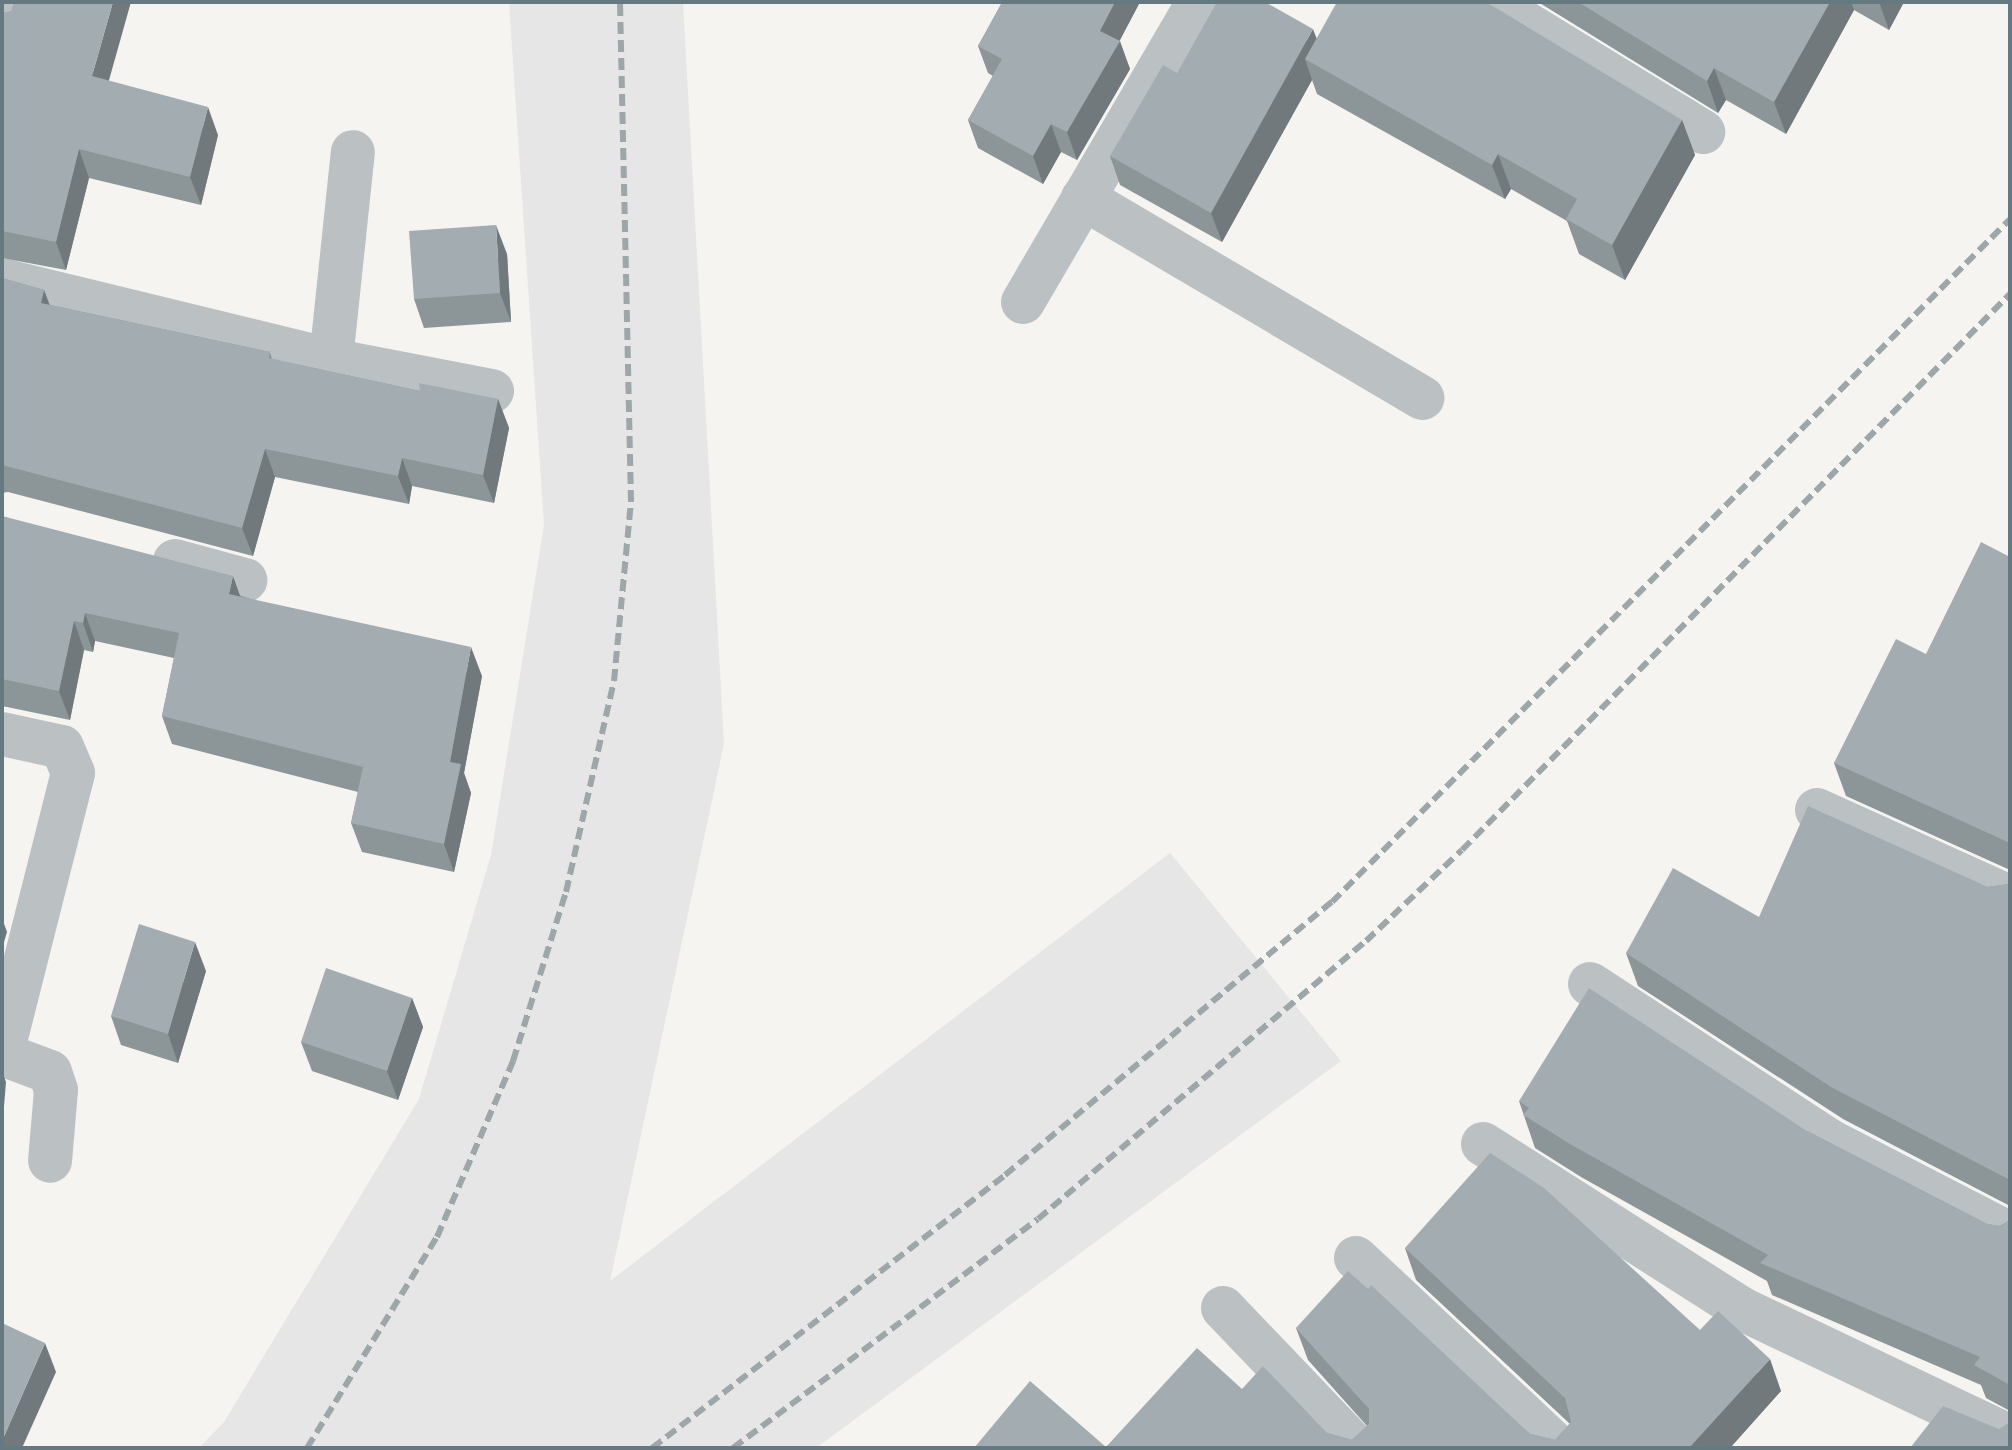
<!DOCTYPE html>
<style>
body{margin:0}
#map{position:relative;width:2012px;height:1450px;overflow:hidden;background:#f5f4f1;font-family:Cabin,sans-serif}
div>[style]{position:absolute}
[style*='--x']{left:calc(var(--x)*1px);top:calc(var(--y)*1px);width:calc(var(--w)*1px);rotate:calc(var(--a)*1deg)}
.built>*{inset:0;background:#e5e6e5}
.street>*{height:44px;margin:-22px;padding:0 22px;transform-origin:22px;border-radius:22px;background:#bbc1c3}
.rail>*{height:6px;margin-top:-3px;transform-origin:0;background:repeating-linear-gradient(90deg,#9da6a9 0 12px,transparent 0 18px)}
.wall>*{inset:0;background:#8c9598}
.shaded-wall>*{inset:0;background:#72797c}
.building>*{inset:0;background:#a3adb1}
span{translate:-50% -50%;white-space:nowrap;text-align:center;line-height:1.15;-webkit-text-stroke:8px #fff;paint-order:stroke}
.frame{position:absolute;inset:0;border:4px solid #657981;pointer-events:none}
</style>
<div id="map">
<div class="built">
<i style="clip-path:polygon(509px 2px,683px 2px,724px 744px,610px 1281px,1170px 853px,1341px 1061px,816px 1448px,199px 1448px,224px 1422px,419px 1099px,491px 855px,544px 525px)"></i>
</div>
<div class="street">
<i style="--x:1491;--y:2;--w:249;--a:31.5"></i>
<i style="--x:2;--y:19;--w:17;--a:-77"></i>
<i style="--x:1083;--y:198;--w:394;--a:30.5"></i>
<i style="--x:2;--y:280;--w:339;--a:13.7"></i>
<i style="--x:331;--y:360;--w:164;--a:10.9"></i>
<i style="--x:1023;--y:302;--w:347;--a:-59.7"></i>
<i style="--x:331;--y:360;--w:209;--a:-84"></i>
<i style="--x:175;--y:561;--w:73;--a:15.2"></i>
<i style="--x:2;--y:734;--w:61;--a:12.2"></i>
<i style="--x:62;--y:747;--w:28;--a:67"></i>
<i style="--x:73;--y:773;--w:290;--a:104.2"></i>
<i style="--x:1817;--y:810;--w:212;--a:24.3"></i>
<i style="--x:1590;--y:984;--w:287;--a:33.2"></i>
<i style="--x:1830;--y:1141;--w:203;--a:27.3"></i>
<i style="--x:2;--y:1054;--w:51;--a:20.6"></i>
<i style="--x:50;--y:1072;--w:19;--a:72"></i>
<i style="--x:56;--y:1090;--w:71;--a:94.8"></i>
<i style="--x:1483;--y:1144;--w:305;--a:32.5"></i>
<i style="--x:1740;--y:1308;--w:299;--a:25.5"></i>
<i style="--x:1356;--y:1258;--w:278;--a:43.1"></i>
<i style="--x:1223;--y:1308;--w:194;--a:46.3"></i>
</div>
<div class="rail">
<i style="--x:307;--y:1448;--w:248;--a:-58.4"></i>
<i style="--x:437;--y:1237;--w:192;--a:-66.6"></i>
<i style="--x:513;--y:1061;--w:177;--a:-72.6"></i>
<i style="--x:566;--y:892;--w:216;--a:-77.2"></i>
<i style="--x:614;--y:681;--w:180;--a:-84.6"></i>
<i style="--x:631;--y:502;--w:500;--a:-91.26"></i>
<i style="--x:652;--y:1448;--w:446;--a:-37.7"></i>
<i style="--x:1005;--y:1175;--w:426;--a:-39.9"></i>
<i style="--x:1332;--y:902;--w:962;--a:-45.21"></i>
<i style="--x:733;--y:1448;--w:381;--a:-36.9"></i>
<i style="--x:1038;--y:1219;--w:430;--a:-40.3"></i>
<i style="--x:1366;--y:941;--w:132;--a:-43.5"></i>
<i style="--x:1462;--y:850;--w:781;--a:-45.42"></i>
</div>
<div class="wall">
<i style="clip-path:polygon(1000px 2px,1140px 2px,1119px 41px,1130px 69px,1077px 160px,1061px 152px,1043px 184px,978px 148px,968px 120px,993px 76px,988px 73px,978px 46px,1002px 3px)"></i>
<i style="clip-path:polygon(1538px 2px,1904px 2px,1889px 30px,1854px 10px,1786px 134px,1726px 100px,1718px 113px)"></i>
<i style="clip-path:polygon(2px 13px,109px 81px,218px 135px,201px 205px,89px 178px,66px 270px,2px 258px)"></i>
<i style="clip-path:polygon(1316px 38px,1682px 120px,1695px 155px,1625px 280px,1579px 254px,1567px 221px,1511px 189px,1505px 199px,1317px 94px,1312px 80px,1222px 242px,1120px 185px,1110px 156px,1177px 73px)"></i>
<i style="clip-path:polygon(507px 254px,511px 322px,424px 328px,414px 299px)"></i>
<i style="clip-path:polygon(2px 278px,44px 290px,50px 305px,270px 352px,272px 359px,420px 391px,498px 399px,509px 428px,494px 503px,412px 486px,409px 504px,275px 477px,253px 556px,8px 492px,2px 493px)"></i>
<i style="clip-path:polygon(2px 516px,482px 676px,464px 773px,471px 793px,454px 872px,362px 852px,351px 823px,358px 792px,172px 744px,162px 716px,174px 658px,95px 641px,93px 652px,84px 650px,70px 720px,2px 706px)"></i>
<i style="clip-path:polygon(2010px 557px,2010px 870px,1846px 796px,1834px 763px,1926px 654px)"></i>
<i style="clip-path:polygon(2010px 884px,2010px 1206px,1843px 1119px,1638px 986px,1626px 953px,1759px 917px)"></i>
<i style="clip-path:polygon(206px 971px,178px 1063px,121px 1045px,111px 1016px)"></i>
<i style="clip-path:polygon(412px 998px,423px 1027px,398px 1100px,312px 1071px,301px 1042px)"></i>
<i style="clip-path:polygon(1519px 1101px,1807px 1131px,1987px 1224px,2000px 1226px,2010px 1220px,2010px 1411px,1986px 1398px,1981px 1385px,1772px 1295px,1767px 1281px,1581px 1177px,1535px 1148px)"></i>
<i style="clip-path:polygon(1405px 1248px,1700px 1330px,1781px 1391px,1730px 1448px,974px 1448px,1106px 1447px,1242px 1389px,1327px 1433px,1352px 1440px,1367px 1426px,1308px 1360px,1296px 1328px,1368px 1289px,1530px 1434px,1555px 1440px,1570px 1424px,1416px 1280px)"></i>
</div>
<div class="shaded-wall">
<i style="clip-path:polygon(113px 2px,131px 2px,102px 105px,92px 76px)"></i>
<i style="clip-path:polygon(1115px 2px,1140px 2px,1118px 44px,1120px 41px,1130px 69px,1077px 160px,1067px 132px,1100px 31px)"></i>
<i style="clip-path:polygon(1830px 2px,1851px 2px,1854px 10px,1786px 134px,1774px 102px)"></i>
<i style="clip-path:polygon(1879px 2px,1904px 2px,1889px 30px)"></i>
<i style="clip-path:polygon(1313px 29px,1324px 58px,1305px 59px,1312px 80px,1222px 242px,1211px 213px)"></i>
<i style="clip-path:polygon(1714px 68px,1726px 100px,1718px 113px,1707px 81px)"></i>
<i style="clip-path:polygon(208px 107px,218px 135px,201px 205px,190px 177px)"></i>
<i style="clip-path:polygon(1682px 120px,1695px 155px,1625px 280px,1612px 245px)"></i>
<i style="clip-path:polygon(1051px 124px,1061px 152px,1043px 184px,1033px 156px)"></i>
<i style="clip-path:polygon(79px 149px,89px 178px,66px 270px,56px 242px)"></i>
<i style="clip-path:polygon(1498px 154px,1511px 189px,1505px 199px,1492px 165px)"></i>
<i style="clip-path:polygon(496px 225px,507px 254px,511px 322px,500px 293px)"></i>
<i style="clip-path:polygon(44px 290px,54px 318px,41px 303px)"></i>
<i style="clip-path:polygon(498px 399px,509px 428px,494px 503px,483px 475px)"></i>
<i style="clip-path:polygon(265px 449px,275px 477px,253px 556px,242px 528px)"></i>
<i style="clip-path:polygon(402px 458px,412px 486px,409px 504px,398px 476px)"></i>
<i style="clip-path:polygon(233px 576px,243px 604px,229px 594px)"></i>
<i style="clip-path:polygon(85px 613px,95px 641px,93px 652px,83px 623px)"></i>
<i style="clip-path:polygon(74px 621px,84px 650px,70px 720px,59px 691px)"></i>
<i style="clip-path:polygon(471px 647px,482px 676px,464px 773px,471px 793px,454px 872px,444px 844px,450px 762px)"></i>
<i style="clip-path:polygon(2px 918px,7px 932px,2px 949px)"></i>
<i style="clip-path:polygon(195px 942px,206px 971px,178px 1063px,168px 1034px)"></i>
<i style="clip-path:polygon(412px 998px,423px 1027px,398px 1100px,387px 1071px)"></i>
<i style="clip-path:polygon(2px 1071px,6px 1082px,2px 1131px)"></i>
<i style="clip-path:polygon(45px 1343px,56px 1372px,22px 1448px,2px 1448px,2px 1441px)"></i>
<i style="clip-path:polygon(1770px 1359px,1781px 1391px,1730px 1448px,1689px 1448px)"></i>
</div>
<div class="building">
<i style="clip-path:polygon(14px 2px,113px 2px,92px 76px,208px 107px,190px 177px,79px 149px,56px 242px,2px 231px,2px 13px,11px 11px)"></i>
<i style="clip-path:polygon(1002px 2px,1115px 2px,1100px 31px,1120px 41px,1067px 132px,1051px 124px,1033px 156px,968px 120px,1002px 59px,978px 46px)"></i>
<i style="clip-path:polygon(1217px 2px,1265px 2px,1313px 29px,1211px 213px,1110px 156px,1163px 65px,1177px 73px)"></i>
<i style="clip-path:polygon(1337px 2px,1486px 2px,1682px 120px,1612px 245px,1566px 219px,1577px 199px,1498px 154px,1492px 165px,1305px 59px)"></i>
<i style="clip-path:polygon(1578px 2px,1830px 2px,1774px 102px,1714px 68px,1707px 81px)"></i>
<i style="clip-path:polygon(496px 225px,500px 293px,414px 299px,409px 231px)"></i>
<i style="clip-path:polygon(2px 278px,44px 290px,41px 303px,270px 352px,269px 358px,420px 391px,419px 383px,498px 399px,483px 475px,402px 458px,398px 476px,265px 449px,242px 528px,2px 465px)"></i>
<i style="clip-path:polygon(2px 516px,233px 576px,229px 594px,471px 647px,450px 762px,461px 764px,444px 844px,351px 823px,363px 767px,162px 716px,179px 633px,85px 613px,83px 623px,74px 621px,59px 691px,2px 679px)"></i>
<i style="clip-path:polygon(1981px 542px,2010px 557px,2010px 843px,1834px 763px,1896px 639px,1926px 654px)"></i>
<i style="clip-path:polygon(1808px 806px,1988px 887px,2010px 884px,2010px 1180px,1831px 1087px,1626px 953px,1673px 868px,1759px 917px)"></i>
<i style="clip-path:polygon(139px 924px,195px 942px,168px 1034px,111px 1016px)"></i>
<i style="clip-path:polygon(326px 968px,412px 998px,387px 1071px,301px 1042px)"></i>
<i style="clip-path:polygon(1589px 988px,1807px 1131px,1987px 1224px,2000px 1226px,2010px 1220px,2010px 1385px,1974px 1365px,1980px 1357px,1760px 1263px,1768px 1255px,1570px 1144px,1523px 1115px,1529px 1108px,1519px 1101px)"></i>
<i style="clip-path:polygon(1490px 1153px,1544px 1188px,1700px 1330px,1718px 1311px,1770px 1359px,1689px 1448px,974px 1448px,1030px 1381px,1106px 1447px,1197px 1348px,1242px 1389px,1263px 1366px,1327px 1433px,1352px 1440px,1369px 1424px,1369px 1409px,1296px 1328px,1348px 1271px,1368px 1289px,1371px 1285px,1530px 1434px,1555px 1440px,1571px 1422px,1565px 1398px,1405px 1248px)"></i>
<i style="clip-path:polygon(2px 1323px,45px 1343px,2px 1441px)"></i>
<i style="clip-path:polygon(1943px 1406px,1999px 1429px,2010px 1422px,2010px 1448px,1910px 1448px)"></i>
</div>
<div class="frame"></div>
</div>
